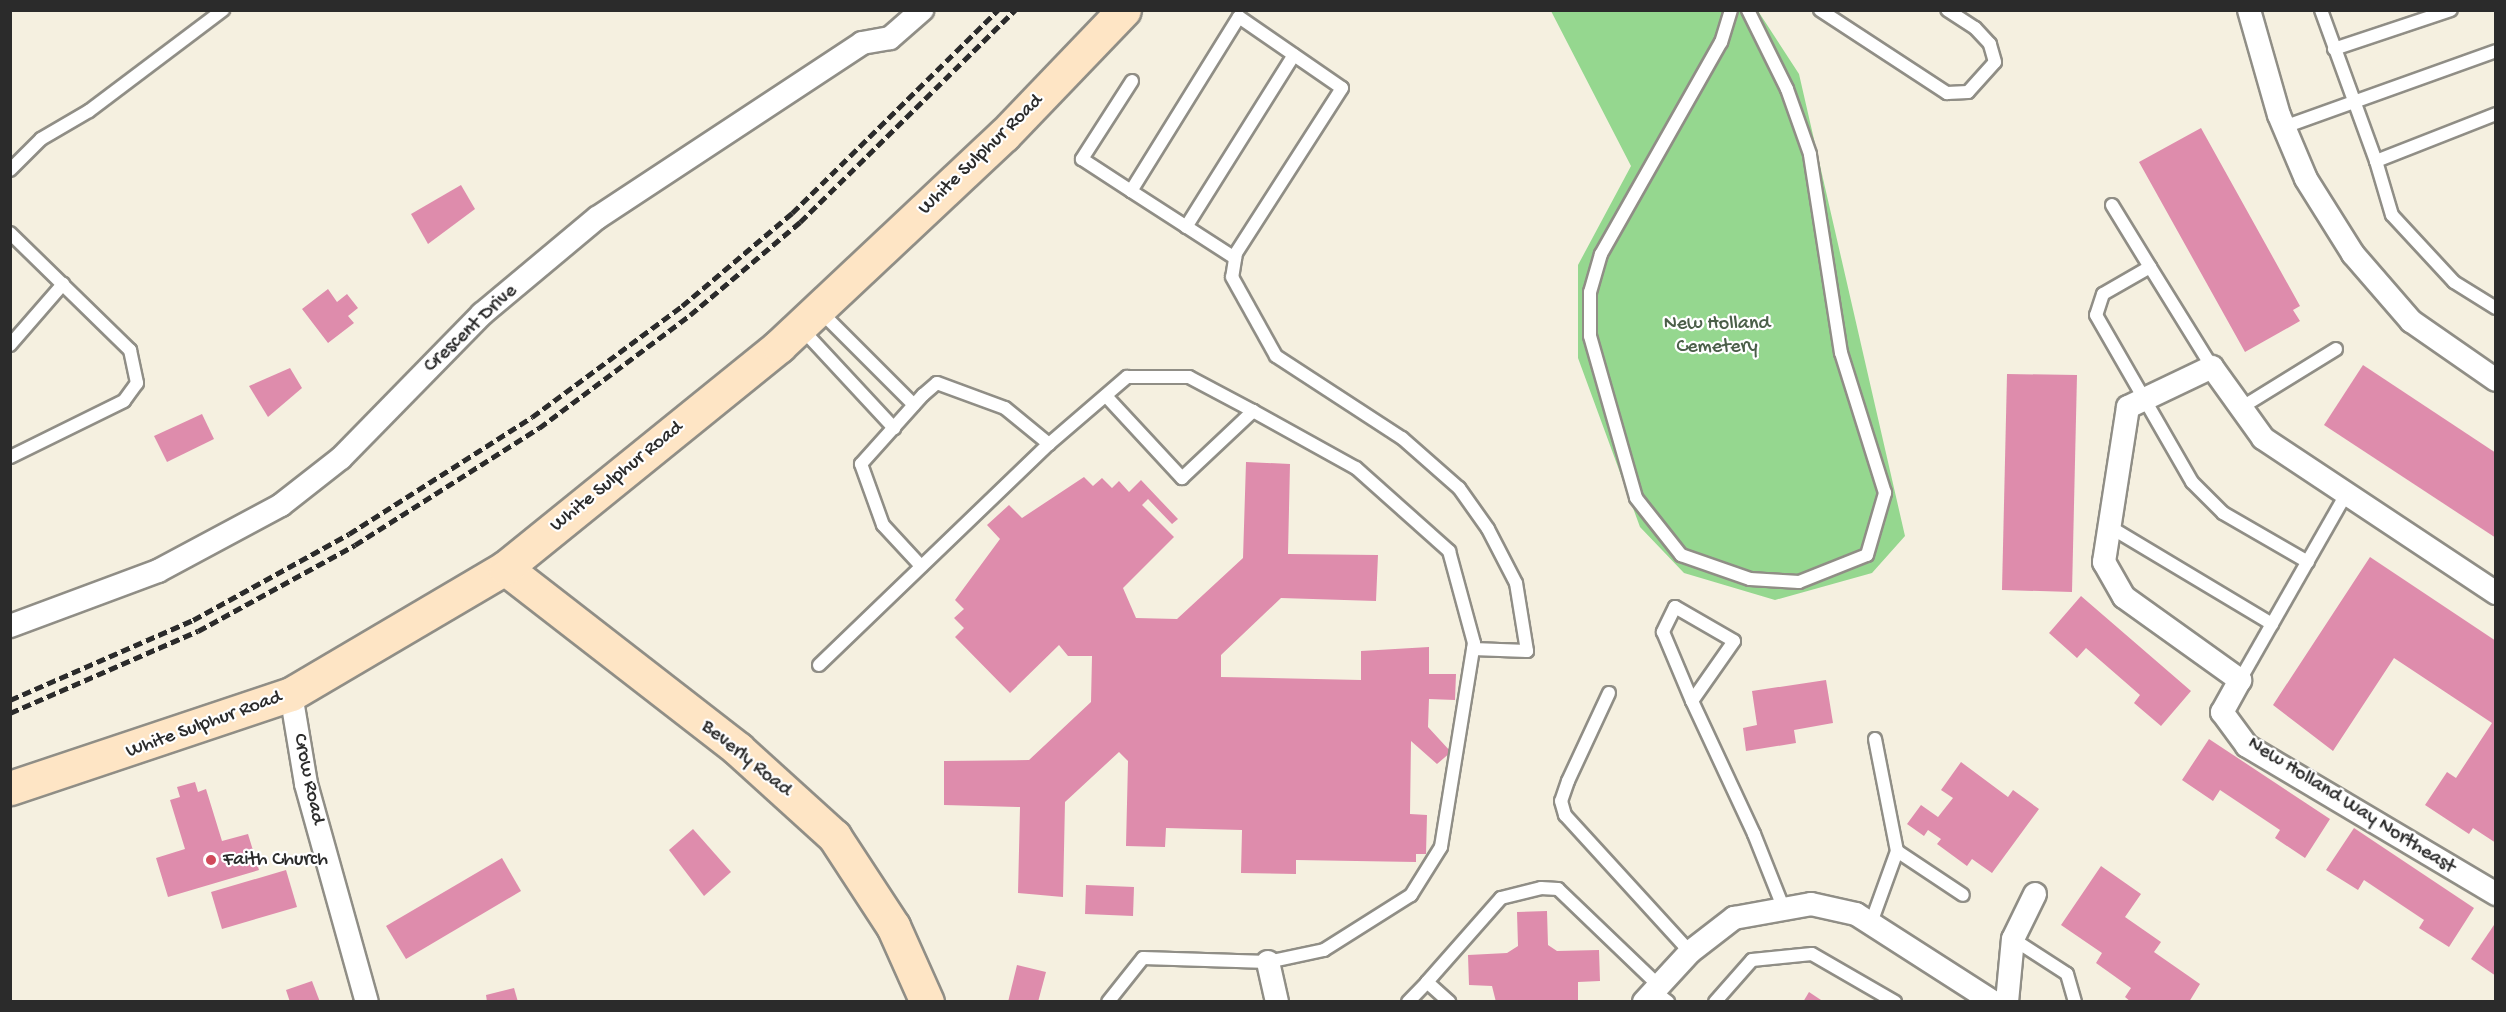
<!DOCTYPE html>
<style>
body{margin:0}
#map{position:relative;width:2506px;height:1012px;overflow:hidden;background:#f5f0e0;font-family:"Gochi Hand",sans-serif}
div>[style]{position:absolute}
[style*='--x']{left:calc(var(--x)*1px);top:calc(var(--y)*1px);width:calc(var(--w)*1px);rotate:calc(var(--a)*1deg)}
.green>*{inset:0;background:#95d78f}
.building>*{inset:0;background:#de8cac}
.roads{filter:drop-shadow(2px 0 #908e86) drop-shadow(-2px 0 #908e86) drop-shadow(0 2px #908e86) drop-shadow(0 -2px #908e86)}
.lane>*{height:12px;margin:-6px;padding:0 6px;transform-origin:6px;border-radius:6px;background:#fff}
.street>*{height:22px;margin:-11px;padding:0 11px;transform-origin:11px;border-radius:11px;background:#fff}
.secondary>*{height:33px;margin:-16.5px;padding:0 16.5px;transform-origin:16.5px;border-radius:16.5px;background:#fee5c5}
.rail>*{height:4.5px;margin-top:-2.25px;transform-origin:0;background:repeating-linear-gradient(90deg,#2b2b2b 0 9px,transparent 0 13.5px)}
.dots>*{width:16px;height:16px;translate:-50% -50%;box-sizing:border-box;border:3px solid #fff;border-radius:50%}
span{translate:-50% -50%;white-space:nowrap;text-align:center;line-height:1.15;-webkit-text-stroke:4.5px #fff;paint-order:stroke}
.street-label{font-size:20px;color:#2b2b2b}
.park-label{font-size:20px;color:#4b5f49}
.poi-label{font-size:20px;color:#2b2b2b}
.left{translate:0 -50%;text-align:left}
.frame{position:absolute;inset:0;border:12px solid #2b2b2b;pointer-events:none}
</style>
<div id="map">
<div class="green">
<i style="clip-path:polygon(1551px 11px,1758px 11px,1799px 74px,1905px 536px,1872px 573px,1775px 600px,1684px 573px,1640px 527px,1578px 358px,1578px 265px,1631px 166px)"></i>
</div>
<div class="building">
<i style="clip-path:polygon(2201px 128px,2300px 306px,2293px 310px,2300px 321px,2245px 352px,2139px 162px)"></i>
<i style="clip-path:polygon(461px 185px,475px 209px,428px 244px,411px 214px)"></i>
<i style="clip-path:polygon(328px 289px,337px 302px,347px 294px,358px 308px,348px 316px,354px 323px,328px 343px,302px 309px)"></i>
<i style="clip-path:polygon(2363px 365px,2496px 453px,2496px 538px,2324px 425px)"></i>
<i style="clip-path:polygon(290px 368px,302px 388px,268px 417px,249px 386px)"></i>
<i style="clip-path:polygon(2007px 374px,2077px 375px,2072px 592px,2002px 590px)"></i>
<i style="clip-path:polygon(202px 414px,214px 439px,167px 462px,154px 436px)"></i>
<i style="clip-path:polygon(1246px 462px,1290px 464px,1288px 554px,1378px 555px,1376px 601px,1281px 598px,1221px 655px,1221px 677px,1361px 680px,1361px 651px,1429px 647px,1429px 674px,1456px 674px,1455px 700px,1429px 699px,1428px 727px,1451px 752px,1437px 764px,1411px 741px,1410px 814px,1427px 815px,1426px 854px,1416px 854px,1416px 862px,1296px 860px,1296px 874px,1241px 873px,1242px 830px,1166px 828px,1165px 847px,1126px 846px,1128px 761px,1119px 752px,1065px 802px,1063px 897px,1018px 893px,1020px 807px,944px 805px,944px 761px,1029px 760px,1091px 702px,1092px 656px,1068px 656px,1059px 645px,1010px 693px,955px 637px,964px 628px,954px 618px,964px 609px,955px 600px,1000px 539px,987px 525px,1009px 505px,1022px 518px,1084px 477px,1093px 486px,1102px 478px,1112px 488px,1119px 481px,1129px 492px,1141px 480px,1178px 519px,1172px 524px,1148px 499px,1142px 505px,1174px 537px,1123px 588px,1136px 618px,1177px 619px,1243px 558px)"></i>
<i style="clip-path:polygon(2370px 557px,2496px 641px,2496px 843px,2473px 828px,2469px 834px,2425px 805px,2447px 772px,2456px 778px,2492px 723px,2394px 658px,2333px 751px,2273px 705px)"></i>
<i style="clip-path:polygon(2081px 596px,2191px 691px,2161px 726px,2134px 703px,2140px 695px,2086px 648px,2077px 658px,2049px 633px)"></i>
<i style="clip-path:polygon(1826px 680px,1833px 723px,1794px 730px,1796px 743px,1746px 751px,1743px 728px,1757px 725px,1752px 691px)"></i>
<i style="clip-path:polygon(2209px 739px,2330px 819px,2305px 858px,2275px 838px,2280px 830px,2220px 790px,2213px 801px,2182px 780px)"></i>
<i style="clip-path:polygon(1961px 762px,2008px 797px,2013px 790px,2039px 809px,1992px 873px,1972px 859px,1967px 866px,1937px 844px,1941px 839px,1928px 830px,1924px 836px,1907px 824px,1921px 805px,1938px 817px,1953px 798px,1941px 790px)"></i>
<i style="clip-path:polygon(195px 782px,198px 792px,206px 789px,222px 841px,248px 834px,259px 870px,168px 897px,156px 858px,185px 849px,170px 800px,180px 797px,177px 787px)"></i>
<i style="clip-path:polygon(2354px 828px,2474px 908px,2449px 947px,2419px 928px,2424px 920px,2364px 880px,2358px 890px,2326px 870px)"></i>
<i style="clip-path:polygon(693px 829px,731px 872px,704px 896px,669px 850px)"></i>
<i style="clip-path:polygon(502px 858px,521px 891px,406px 959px,386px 926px)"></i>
<i style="clip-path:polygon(2101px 866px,2141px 894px,2125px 917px,2161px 942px,2154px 952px,2200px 984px,2189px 1002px,2131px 1002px,2125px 997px,2131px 988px,2096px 963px,2102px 953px,2061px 925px)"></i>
<i style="clip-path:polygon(286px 870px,297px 907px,222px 929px,211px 892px)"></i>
<i style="clip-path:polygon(1086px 885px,1134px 887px,1133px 916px,1085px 914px)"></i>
<i style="clip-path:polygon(1547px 911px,1548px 945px,1557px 951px,1599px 950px,1600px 981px,1578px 982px,1578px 1002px,1496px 1002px,1492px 986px,1469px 985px,1468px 955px,1507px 953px,1518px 946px,1517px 912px)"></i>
<i style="clip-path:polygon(2496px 922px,2496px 976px,2471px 959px)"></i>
<i style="clip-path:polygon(1017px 965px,1046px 972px,1038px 1002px,1008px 1002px)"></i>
<i style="clip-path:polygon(312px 981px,320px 1002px,290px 1002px,286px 990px)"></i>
<i style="clip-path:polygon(514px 988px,518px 1002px,487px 1002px,486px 995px)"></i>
<i style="clip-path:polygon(1809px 992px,1824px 1002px,1803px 1002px)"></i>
</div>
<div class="roads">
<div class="lane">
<i style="--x:1731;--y:10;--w:34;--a:107"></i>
<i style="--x:1721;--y:42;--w:244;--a:119.5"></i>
<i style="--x:1601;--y:254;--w:40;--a:106"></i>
<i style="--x:1590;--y:292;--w:44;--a:90"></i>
<i style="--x:1590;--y:336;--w:168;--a:74.1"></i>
<i style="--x:1636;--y:498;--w:73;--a:51.7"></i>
<i style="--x:1681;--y:555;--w:73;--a:19.2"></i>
<i style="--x:1750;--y:579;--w:49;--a:3.5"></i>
<i style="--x:1799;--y:582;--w:73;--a:-21.7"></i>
<i style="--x:1867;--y:555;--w:65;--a:-73.8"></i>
<i style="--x:1885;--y:493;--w:147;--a:-107.4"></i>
<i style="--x:1841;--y:353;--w:201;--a:-98.9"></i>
<i style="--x:1810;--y:154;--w:69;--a:-109.5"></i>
<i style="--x:1787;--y:89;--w:88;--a:-116.3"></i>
<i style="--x:1820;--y:10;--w:152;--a:33.2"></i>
<i style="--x:1947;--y:93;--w:21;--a:-3"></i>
<i style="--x:1968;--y:92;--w:40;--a:-48"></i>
<i style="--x:1995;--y:62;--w:19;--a:-106"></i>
<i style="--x:1990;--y:44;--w:22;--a:-133"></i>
<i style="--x:1975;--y:28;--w:33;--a:-147"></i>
<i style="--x:2321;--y:10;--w:161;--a:70"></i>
<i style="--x:2334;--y:49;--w:123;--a:-18.4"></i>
<i style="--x:1132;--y:81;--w:93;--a:122.7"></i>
<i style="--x:1082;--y:159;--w:59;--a:33.1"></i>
<i style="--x:1131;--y:191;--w:205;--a:-58.2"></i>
<i style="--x:1239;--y:17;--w:125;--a:34.6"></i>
<i style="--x:1342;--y:88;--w:196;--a:122.7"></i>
<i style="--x:1236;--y:253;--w:24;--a:99"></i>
<i style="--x:1232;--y:277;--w:90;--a:60.9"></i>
<i style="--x:1276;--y:356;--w:150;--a:33.1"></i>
<i style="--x:1402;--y:438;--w:76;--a:41.3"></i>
<i style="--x:1459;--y:488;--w:50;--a:54.7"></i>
<i style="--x:1488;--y:529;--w:61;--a:62.6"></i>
<i style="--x:1516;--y:583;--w:69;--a:80.8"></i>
<i style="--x:1527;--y:651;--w:54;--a:-177.9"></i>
<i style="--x:2496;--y:114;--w:129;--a:158.6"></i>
<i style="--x:2376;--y:161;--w:56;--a:73.5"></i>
<i style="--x:2392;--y:215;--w:91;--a:47.2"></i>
<i style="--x:2454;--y:282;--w:49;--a:31.8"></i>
<i style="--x:2284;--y:127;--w:225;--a:-19.7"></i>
<i style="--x:10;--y:170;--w:44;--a:-45"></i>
<i style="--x:41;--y:139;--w:56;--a:-30.3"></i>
<i style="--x:89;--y:111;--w:168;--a:-37"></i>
<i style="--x:1131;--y:191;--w:124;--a:32.8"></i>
<i style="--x:2112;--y:205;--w:73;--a:58.5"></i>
<i style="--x:1186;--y:227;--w:203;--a:-57.9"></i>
<i style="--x:10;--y:233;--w:168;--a:44.3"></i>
<i style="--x:130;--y:350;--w:34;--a:78"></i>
<i style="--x:137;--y:383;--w:22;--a:126"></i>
<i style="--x:124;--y:401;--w:127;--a:153.8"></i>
<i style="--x:819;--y:310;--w:134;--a:45"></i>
<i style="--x:801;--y:328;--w:137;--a:47.1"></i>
<i style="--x:10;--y:345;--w:81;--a:-49"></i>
<i style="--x:2212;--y:367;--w:118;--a:-121.8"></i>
<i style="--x:2150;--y:267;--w:54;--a:150.1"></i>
<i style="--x:2103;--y:294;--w:22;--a:108"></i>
<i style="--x:2096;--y:315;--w:193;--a:60.1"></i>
<i style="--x:2192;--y:482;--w:44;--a:45"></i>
<i style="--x:2223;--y:513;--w:98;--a:30"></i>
<i style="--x:1106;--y:396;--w:112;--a:47.2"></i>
<i style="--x:1182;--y:478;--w:98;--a:-43.3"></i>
<i style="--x:2239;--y:409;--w:114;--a:-31.7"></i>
<i style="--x:2110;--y:527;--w:189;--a:30.9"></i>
<i style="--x:921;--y:566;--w:56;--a:-132.8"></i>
<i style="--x:883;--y:525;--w:65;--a:-109.8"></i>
<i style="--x:861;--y:464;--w:93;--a:-48.1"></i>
<i style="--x:923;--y:395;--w:18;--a:-41"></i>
<i style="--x:937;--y:383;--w:72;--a:20.2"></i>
<i style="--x:1005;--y:408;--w:57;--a:39.3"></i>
<i style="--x:819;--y:665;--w:319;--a:-43.9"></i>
<i style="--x:1049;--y:444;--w:103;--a:-40.7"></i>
<i style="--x:1127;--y:377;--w:62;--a:0"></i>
<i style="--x:1189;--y:377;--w:72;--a:28"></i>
<i style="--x:1253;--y:411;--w:118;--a:29"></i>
<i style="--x:1356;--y:468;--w:125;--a:41.7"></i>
<i style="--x:1449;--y:551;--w:95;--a:74.8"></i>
<i style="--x:1474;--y:643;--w:207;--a:99.2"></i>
<i style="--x:1441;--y:847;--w:57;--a:122"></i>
<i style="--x:1411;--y:895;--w:103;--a:147.7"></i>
<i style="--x:1324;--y:950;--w:57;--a:167.9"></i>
<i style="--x:1268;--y:962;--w:125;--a:-178.2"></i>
<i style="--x:1143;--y:958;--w:56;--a:128.5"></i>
<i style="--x:2240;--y:680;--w:212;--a:-60.3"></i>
<i style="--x:1609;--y:693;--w:97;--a:115"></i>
<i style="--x:1568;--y:781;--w:21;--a:109"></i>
<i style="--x:1561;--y:801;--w:15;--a:74"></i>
<i style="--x:1565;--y:815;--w:185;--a:47.6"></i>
<i style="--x:1692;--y:701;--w:73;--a:-55"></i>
<i style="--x:1734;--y:641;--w:68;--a:-150"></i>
<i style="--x:1675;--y:607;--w:28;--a:116"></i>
<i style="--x:1663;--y:632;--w:75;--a:67.2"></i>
<i style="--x:1692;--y:701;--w:147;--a:65"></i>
<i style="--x:1754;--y:834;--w:79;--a:68.3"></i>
<i style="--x:1875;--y:739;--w:114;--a:78.9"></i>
<i style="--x:1871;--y:923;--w:77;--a:-70.1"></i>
<i style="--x:1897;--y:851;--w:79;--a:33.7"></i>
<i style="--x:2013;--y:939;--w:64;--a:32.9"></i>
<i style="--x:2067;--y:974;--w:29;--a:74"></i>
<i style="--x:1427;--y:982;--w:112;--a:-48.6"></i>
<i style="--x:1501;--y:898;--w:41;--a:-14"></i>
<i style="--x:1541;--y:888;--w:17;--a:3"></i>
<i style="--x:1558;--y:889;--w:140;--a:43.8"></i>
<i style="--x:1654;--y:991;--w:18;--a:38"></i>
<i style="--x:1408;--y:1002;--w:28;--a:-46"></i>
<i style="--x:1427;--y:982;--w:30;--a:42"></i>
<i style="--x:1715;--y:1002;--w:56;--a:-48.6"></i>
<i style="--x:1752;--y:960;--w:60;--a:-5.7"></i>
<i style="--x:1812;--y:954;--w:96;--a:30"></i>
</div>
<div class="street">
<i style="--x:2249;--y:10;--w:109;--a:74.1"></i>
<i style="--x:2279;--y:115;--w:69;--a:67.1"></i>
<i style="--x:2306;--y:179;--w:89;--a:57.9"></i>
<i style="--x:2353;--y:254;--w:89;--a:49.1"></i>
<i style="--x:2411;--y:321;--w:103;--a:34.8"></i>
<i style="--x:2496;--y:593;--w:280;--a:-146.4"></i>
<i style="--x:2263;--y:438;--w:87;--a:-125.7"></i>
<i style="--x:2212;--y:367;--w:93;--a:154.5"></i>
<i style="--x:2128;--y:407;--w:157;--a:98.8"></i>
<i style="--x:2104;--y:562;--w:40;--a:60.3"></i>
<i style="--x:2124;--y:597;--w:143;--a:35.6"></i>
<i style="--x:2240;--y:680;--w:37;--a:119"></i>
<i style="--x:2222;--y:712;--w:42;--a:53.7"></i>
<i style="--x:2247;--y:746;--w:290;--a:30.7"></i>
<i style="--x:10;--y:626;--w:158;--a:-20.4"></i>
<i style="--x:158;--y:571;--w:140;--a:-28.2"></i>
<i style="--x:281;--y:505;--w:76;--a:-38.1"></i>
<i style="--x:341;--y:458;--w:202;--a:-45.6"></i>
<i style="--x:482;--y:314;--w:150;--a:-39.9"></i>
<i style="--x:597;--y:218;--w:318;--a:-33.4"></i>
<i style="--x:862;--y:43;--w:28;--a:-10"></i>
<i style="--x:890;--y:38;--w:43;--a:-41.2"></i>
<i style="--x:291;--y:694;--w:91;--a:80.5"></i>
<i style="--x:306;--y:784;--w:226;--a:74.4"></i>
<i style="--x:1268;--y:962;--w:41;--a:77.3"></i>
<i style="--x:1644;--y:1002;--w:68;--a:-47.4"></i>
<i style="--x:1690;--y:952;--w:56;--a:-37.7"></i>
<i style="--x:1734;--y:918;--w:78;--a:-10.3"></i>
<i style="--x:1811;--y:904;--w:46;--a:12.5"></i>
<i style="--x:1856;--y:914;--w:163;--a:32.7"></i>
<i style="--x:2007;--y:1002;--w:63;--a:-84.6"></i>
<i style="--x:2013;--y:939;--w:50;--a:-63.9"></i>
</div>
<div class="secondary">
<i style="--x:505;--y:568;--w:295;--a:37.8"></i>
<i style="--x:738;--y:749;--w:130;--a:42.2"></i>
<i style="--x:834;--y:836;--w:108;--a:56.8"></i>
<i style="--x:893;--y:926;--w:83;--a:65.9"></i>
<i style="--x:10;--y:788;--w:296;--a:-18.5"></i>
<i style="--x:291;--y:694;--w:248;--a:-30.5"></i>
<i style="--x:505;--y:568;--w:353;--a:-39"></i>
<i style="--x:779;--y:346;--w:308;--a:-43.2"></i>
<i style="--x:1004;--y:135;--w:173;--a:-46.2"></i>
</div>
</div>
<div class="rail">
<i style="--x:10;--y:700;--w:200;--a:-23.6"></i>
<i style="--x:193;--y:620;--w:178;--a:-28.9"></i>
<i style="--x:349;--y:534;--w:217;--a:-32.6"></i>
<i style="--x:532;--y:417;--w:187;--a:-36.5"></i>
<i style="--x:682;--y:306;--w:144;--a:-40.2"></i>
<i style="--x:792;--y:213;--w:289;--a:-44.6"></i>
<i style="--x:10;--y:713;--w:205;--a:-23.6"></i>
<i style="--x:198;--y:631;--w:179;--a:-28.7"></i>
<i style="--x:355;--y:545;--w:218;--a:-32.5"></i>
<i style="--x:539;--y:428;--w:189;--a:-36.8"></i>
<i style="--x:690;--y:315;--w:144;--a:-40.2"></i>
<i style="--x:800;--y:222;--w:302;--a:-44.6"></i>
</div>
<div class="dots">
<i style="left:211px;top:860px;background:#d1495b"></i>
</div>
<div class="street-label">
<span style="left:981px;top:155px;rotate:-44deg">White Sulphur Road</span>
<span style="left:471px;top:329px;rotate:-43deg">Crescent Drive</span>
<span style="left:617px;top:477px;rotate:-39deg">White Sulphur Road</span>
<span style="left:204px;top:725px;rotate:-20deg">White Sulphur Road</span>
<span style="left:746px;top:759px;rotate:39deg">Beverly Road</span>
<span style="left:308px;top:779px;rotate:78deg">Crow Road</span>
<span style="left:2351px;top:806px;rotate:32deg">New Holland Way Northeast</span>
</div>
<div class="park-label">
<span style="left:1717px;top:336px">New Holland<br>Cemetery</span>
</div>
<div class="poi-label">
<span class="left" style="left:223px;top:860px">Faith Church</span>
</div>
<div class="frame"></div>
</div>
